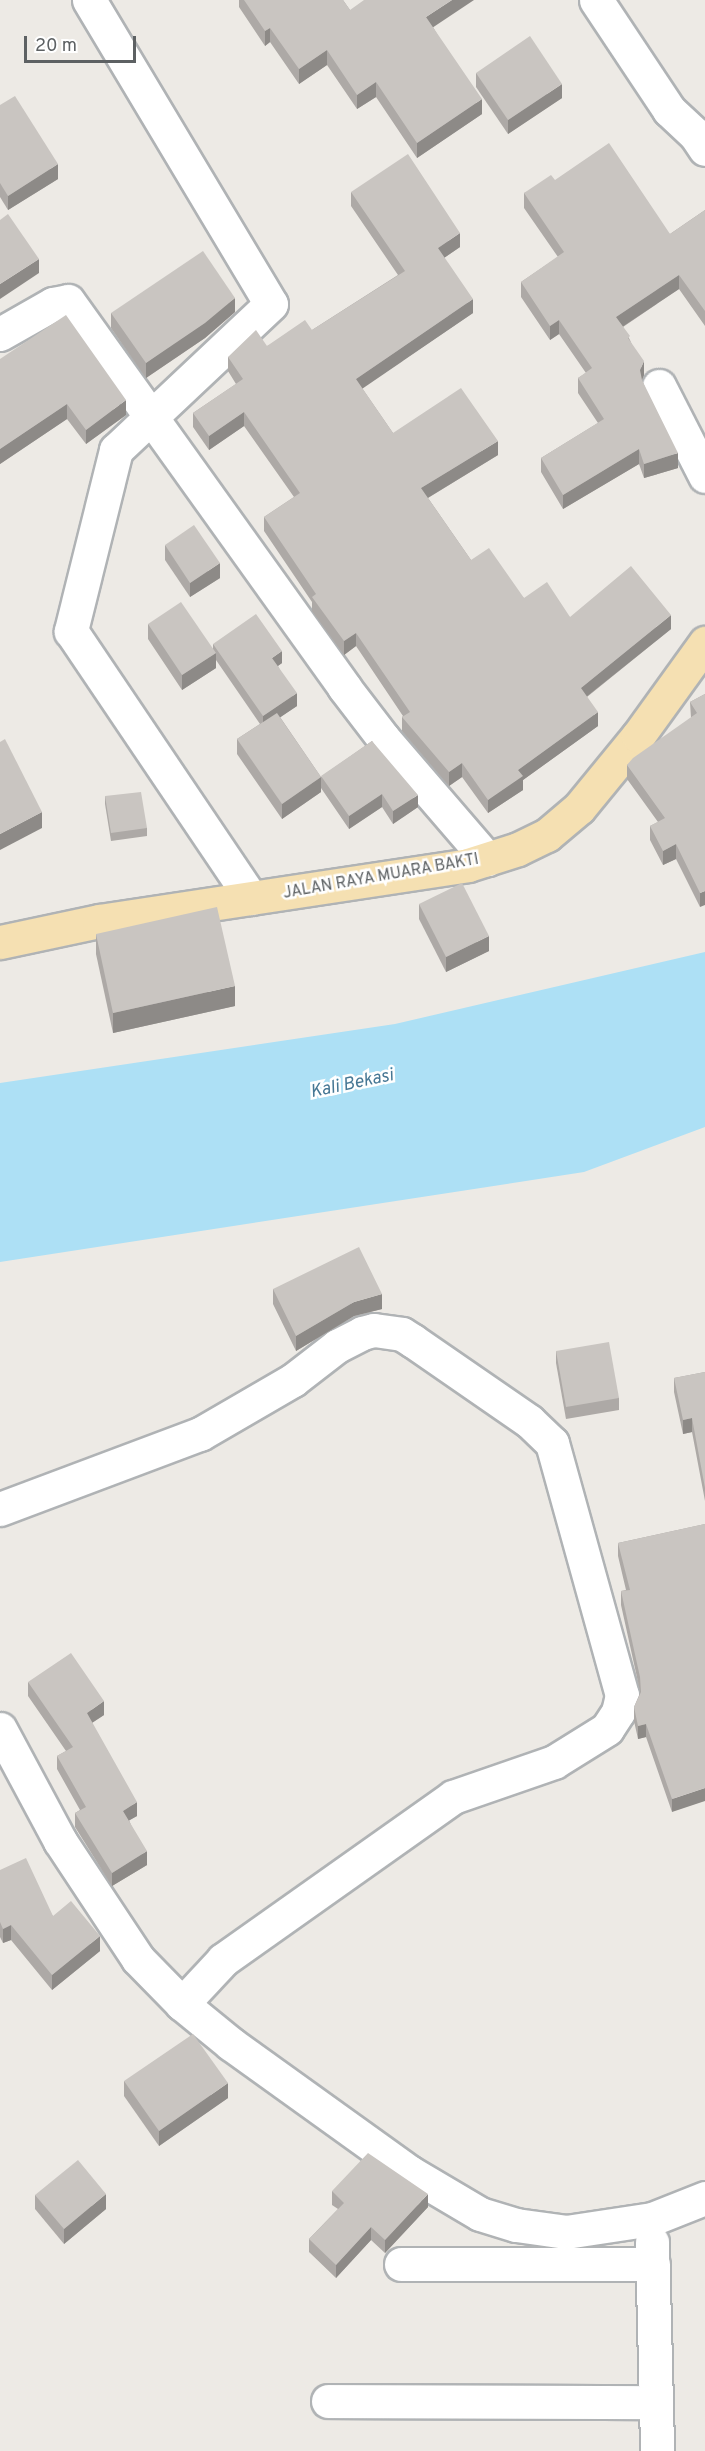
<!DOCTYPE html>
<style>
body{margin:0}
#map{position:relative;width:705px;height:2451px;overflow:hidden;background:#edeae5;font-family:Overpass,sans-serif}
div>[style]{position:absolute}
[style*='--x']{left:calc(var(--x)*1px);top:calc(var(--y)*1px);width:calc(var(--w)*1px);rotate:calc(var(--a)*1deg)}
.water>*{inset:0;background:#ade0f5}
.roads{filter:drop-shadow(2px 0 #b0b3b5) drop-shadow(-2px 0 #b0b3b5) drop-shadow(0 2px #b0b3b5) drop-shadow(0 -2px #b0b3b5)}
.minor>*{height:33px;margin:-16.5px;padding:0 16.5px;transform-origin:16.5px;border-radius:16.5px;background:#fff}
.primary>*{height:33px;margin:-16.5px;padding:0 16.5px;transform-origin:16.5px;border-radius:16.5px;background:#f5e0b2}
.wall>*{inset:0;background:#ada9a6}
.shaded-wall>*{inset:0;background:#8d8a87}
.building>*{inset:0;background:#c9c5c1}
span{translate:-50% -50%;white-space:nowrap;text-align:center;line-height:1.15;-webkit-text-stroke:5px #fff;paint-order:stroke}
.street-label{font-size:16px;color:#5d6163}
.water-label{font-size:18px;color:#467794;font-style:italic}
.scale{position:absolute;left:24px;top:36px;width:112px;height:27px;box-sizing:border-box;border:3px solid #5d6163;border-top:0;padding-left:8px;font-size:18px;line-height:21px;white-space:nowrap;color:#5d6163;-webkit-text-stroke:4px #fff;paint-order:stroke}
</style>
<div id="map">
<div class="water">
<i style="clip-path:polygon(705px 952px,705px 1127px,584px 1172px,0 1262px,0 1083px,395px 1024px)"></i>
</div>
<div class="roads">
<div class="minor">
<i style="--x:89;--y:0;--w:354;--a:59.1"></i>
<i style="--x:271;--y:304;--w:213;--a:136.7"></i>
<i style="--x:116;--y:450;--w:187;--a:104"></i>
<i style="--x:71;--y:631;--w:322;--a:56"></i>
<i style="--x:596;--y:0;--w:132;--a:56.4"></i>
<i style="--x:669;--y:110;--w:35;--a:43"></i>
<i style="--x:695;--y:134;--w:18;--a:56"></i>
<i style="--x:0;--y:334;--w:61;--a:-29.5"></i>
<i style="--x:53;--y:304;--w:15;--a:-11"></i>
<i style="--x:68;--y:301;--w:475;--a:54.4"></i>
<i style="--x:344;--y:687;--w:64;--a:52.6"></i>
<i style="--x:383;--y:738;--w:160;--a:49.3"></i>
<i style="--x:659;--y:386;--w:101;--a:62.9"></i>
<i style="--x:0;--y:1509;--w:214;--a:-20.6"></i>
<i style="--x:200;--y:1434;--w:108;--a:-30.1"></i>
<i style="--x:293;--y:1380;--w:56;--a:-37.7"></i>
<i style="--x:337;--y:1346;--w:28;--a:-27"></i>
<i style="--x:362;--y:1333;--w:12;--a:-14"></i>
<i style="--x:374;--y:1330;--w:28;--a:8"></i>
<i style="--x:402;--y:1334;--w:13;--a:32"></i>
<i style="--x:413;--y:1341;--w:141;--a:34.6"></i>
<i style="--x:529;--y:1421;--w:32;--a:44"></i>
<i style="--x:552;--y:1443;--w:262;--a:74.5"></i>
<i style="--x:622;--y:1695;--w:17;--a:103"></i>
<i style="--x:618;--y:1712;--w:20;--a:123"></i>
<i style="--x:607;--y:1729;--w:62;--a:148.1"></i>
<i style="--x:554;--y:1762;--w:107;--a:160.9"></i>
<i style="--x:453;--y:1797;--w:282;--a:144.7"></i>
<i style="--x:223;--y:1960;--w:60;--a:133"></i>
<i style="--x:0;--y:1729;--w:127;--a:61.8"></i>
<i style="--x:60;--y:1841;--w:141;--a:56.5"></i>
<i style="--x:138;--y:1959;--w:63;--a:45.6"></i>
<i style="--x:182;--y:2004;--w:63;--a:39.2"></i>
<i style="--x:231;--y:2044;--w:219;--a:35.7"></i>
<i style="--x:409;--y:2172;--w:82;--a:30.6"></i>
<i style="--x:480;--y:2214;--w:38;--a:17"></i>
<i style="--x:516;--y:2225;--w:50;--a:8"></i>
<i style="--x:566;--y:2232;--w:87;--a:-8.6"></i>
<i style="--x:652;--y:2219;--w:57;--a:-21.6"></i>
<i style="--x:652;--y:2242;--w:209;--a:88.6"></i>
<i style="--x:401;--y:2264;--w:252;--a:0"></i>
<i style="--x:328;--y:2401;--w:328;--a:0.2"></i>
</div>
<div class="primary">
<i style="--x:0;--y:942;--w:101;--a:-12"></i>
<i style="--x:99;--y:921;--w:373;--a:-8.6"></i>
<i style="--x:468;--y:865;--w:52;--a:-17.7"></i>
<i style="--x:518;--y:849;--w:32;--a:-26"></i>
<i style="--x:547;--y:835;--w:42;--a:-40.2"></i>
<i style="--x:579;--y:808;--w:93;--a:-50.7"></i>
<i style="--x:638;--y:736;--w:115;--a:-54.2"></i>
</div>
</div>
<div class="wall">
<i style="clip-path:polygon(239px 0,343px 0,350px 10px,433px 27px,482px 114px,417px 158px,376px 97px,357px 109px,327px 65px,299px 84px,270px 42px,265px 46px,239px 7px)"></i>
<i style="clip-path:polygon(476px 73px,562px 98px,508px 134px,476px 87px)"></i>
<i style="clip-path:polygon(0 105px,58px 179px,8px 210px,0 197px)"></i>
<i style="clip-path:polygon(555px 180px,670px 234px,705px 210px,705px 326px,679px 289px,623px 327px,630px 340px,644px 375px,642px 380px,678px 468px,644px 478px,639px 464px,563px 509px,541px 472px,541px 458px,598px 423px,578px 393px,578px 378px,586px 373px,559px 334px,550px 340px,521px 297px,521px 282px,558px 257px,524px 208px,524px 193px)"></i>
<i style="clip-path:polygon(351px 192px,460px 247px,444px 258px,473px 313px,362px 388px,393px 433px,498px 455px,428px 498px,471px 560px,524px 598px,570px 617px,671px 629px,587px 697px,598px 726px,523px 780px,523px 790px,488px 813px,462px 777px,449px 786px,402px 731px,402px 717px,403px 716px,356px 646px,344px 655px,312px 611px,312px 602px,264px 531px,264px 517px,294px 497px,244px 426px,209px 450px,193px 427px,193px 413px,236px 384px,228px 371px,228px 357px,267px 346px,312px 330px,398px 275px,351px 206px)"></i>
<i style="clip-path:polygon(235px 312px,205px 338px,146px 378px,111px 328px,111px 313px)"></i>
<i style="clip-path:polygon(0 359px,126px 415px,86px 444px,67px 419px,0 464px)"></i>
<i style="clip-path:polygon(165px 545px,220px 578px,190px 597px,165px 560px)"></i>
<i style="clip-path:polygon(148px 624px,213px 649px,213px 644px,282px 663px,278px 666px,297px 706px,280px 717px,321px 777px,372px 741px,418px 807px,393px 824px,382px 807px,349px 829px,321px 788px,321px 792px,282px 819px,237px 754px,237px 739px,260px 724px,216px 660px,216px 668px,182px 690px,148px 639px)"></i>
<i style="clip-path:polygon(705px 694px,700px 907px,676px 859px,663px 865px,650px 840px,650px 826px,658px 822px,627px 779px,627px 765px,691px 718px,690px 702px)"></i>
<i style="clip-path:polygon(105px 796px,147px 828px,147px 836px,111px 841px,105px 804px)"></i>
<i style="clip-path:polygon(419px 904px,489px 951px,446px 972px,419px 919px)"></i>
<i style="clip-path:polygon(96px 934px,235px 1006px,113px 1033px,96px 954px)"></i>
<i style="clip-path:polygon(273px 1289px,382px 1309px,354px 1316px,296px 1351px,273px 1304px)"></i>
<i style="clip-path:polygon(556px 1351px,619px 1398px,619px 1410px,566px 1419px,556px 1363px)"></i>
<i style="clip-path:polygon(705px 1372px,705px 1501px,692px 1432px,683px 1434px,674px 1392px,674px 1378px)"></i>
<i style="clip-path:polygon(705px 1524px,672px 1812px,646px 1737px,638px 1739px,634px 1721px,634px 1707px,640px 1693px,640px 1691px,621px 1605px,621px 1591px,626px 1590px,618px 1556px,618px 1543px)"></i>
<i style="clip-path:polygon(28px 1682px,104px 1715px,92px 1723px,137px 1816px,129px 1820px,147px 1865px,112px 1886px,75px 1827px,75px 1813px,80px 1810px,57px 1769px,57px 1756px,66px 1751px,28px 1696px)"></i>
<i style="clip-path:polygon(0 1870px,53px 1916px,100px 1951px,52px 1990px,11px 1940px,3px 1943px,0 1937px)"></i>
<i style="clip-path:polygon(124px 2081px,228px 2098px,159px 2146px,124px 2096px)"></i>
<i style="clip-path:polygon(332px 2191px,428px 2207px,385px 2253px,371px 2240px,336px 2278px,309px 2252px,309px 2239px,338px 2209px,332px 2205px)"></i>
<i style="clip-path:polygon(35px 2195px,106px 2209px,64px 2244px,35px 2209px)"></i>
</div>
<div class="shaded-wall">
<i style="clip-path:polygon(452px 0,474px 0,426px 32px,426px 17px)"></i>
<i style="clip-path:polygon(270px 28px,270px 42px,265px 46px,265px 31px)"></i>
<i style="clip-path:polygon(327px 50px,327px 65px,299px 84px,299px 69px)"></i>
<i style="clip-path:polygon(376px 82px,376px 97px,357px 109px,357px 95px)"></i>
<i style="clip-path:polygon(562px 84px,562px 98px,508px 134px,508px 120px)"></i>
<i style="clip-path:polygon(482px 99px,482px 114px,417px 158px,417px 143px)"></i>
<i style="clip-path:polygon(58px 164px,58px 179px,8px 210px,8px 196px)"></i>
<i style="clip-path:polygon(460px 233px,460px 247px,438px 262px,438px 248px)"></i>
<i style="clip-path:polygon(39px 259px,39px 273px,0 299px,0 284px)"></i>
<i style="clip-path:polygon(679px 275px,679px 289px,616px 331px,616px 317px)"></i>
<i style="clip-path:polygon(235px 298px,235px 312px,205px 338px,146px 378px,146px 363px)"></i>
<i style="clip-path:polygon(473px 299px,473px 313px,356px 393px,356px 379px)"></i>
<i style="clip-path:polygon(559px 320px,559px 334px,550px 340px,550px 326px)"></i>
<i style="clip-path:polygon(644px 361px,644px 375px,640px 384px,640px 370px)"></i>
<i style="clip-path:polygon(126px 400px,126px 415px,86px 444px,86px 430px)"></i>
<i style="clip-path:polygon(67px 404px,67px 419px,0 464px,0 449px)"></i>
<i style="clip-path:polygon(244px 412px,244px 426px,209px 450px,209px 436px)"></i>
<i style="clip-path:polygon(498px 441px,498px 455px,421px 502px,421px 488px)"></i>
<i style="clip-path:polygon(639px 449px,639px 464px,563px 509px,563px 495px)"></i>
<i style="clip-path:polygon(678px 453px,678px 468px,644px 478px,644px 464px)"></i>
<i style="clip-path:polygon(220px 563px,220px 578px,190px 597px,190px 583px)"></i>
<i style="clip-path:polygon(671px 615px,671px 629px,581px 701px,581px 688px)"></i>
<i style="clip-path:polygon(356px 633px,356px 646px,344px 655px,344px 641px)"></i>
<i style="clip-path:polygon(282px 651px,282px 663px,272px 670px,272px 658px)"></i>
<i style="clip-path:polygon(216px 653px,216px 668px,182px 690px,182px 675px)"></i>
<i style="clip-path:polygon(297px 693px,297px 706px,263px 729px,263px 716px)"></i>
<i style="clip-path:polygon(598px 712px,598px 726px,523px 780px,523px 790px,488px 813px,488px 800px,518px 770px)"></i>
<i style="clip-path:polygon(462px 763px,462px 777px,449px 786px,449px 772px)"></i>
<i style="clip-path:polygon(321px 777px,321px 792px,282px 819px,282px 804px)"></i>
<i style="clip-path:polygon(382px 794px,382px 807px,349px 829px,349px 816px)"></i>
<i style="clip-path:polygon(418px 795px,418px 807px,393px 824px,393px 811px)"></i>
<i style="clip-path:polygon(42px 812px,42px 828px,0 850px,0 834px)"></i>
<i style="clip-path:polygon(676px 844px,676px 859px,663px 865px,663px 851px)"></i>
<i style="clip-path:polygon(705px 891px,705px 905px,700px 907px,700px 893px)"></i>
<i style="clip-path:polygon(489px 936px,489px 951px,446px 972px,446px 957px)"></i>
<i style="clip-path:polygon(235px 986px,235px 1006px,113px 1033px,113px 1013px)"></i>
<i style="clip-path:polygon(382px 1294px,382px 1309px,354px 1316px,296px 1351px,296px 1336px,354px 1302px)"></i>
<i style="clip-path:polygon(692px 1418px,692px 1432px,683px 1434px,683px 1420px)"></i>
<i style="clip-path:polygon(104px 1701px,104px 1715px,87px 1726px,87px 1713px)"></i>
<i style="clip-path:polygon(646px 1724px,646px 1737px,638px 1739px,638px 1726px)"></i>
<i style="clip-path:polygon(705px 1788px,705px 1801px,672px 1812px,672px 1799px)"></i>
<i style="clip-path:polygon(137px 1802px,137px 1816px,123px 1824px,123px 1811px)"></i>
<i style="clip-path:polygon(147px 1851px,147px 1865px,112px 1886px,112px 1873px)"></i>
<i style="clip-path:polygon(11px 1925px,11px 1940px,3px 1943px,3px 1929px)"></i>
<i style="clip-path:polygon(100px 1936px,100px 1951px,52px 1990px,52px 1975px)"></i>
<i style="clip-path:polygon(228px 2083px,228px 2098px,159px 2146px,159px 2131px)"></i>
<i style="clip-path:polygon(106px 2194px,106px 2209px,64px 2244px,64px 2229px)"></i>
<i style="clip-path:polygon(428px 2194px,428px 2207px,385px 2253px,385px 2240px)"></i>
<i style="clip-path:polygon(371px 2227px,371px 2240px,336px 2278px,336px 2265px)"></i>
</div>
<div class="building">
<i style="clip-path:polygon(244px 0,343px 0,350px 10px,364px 0,452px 0,426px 17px,482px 99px,417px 143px,376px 82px,357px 95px,327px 50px,299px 69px,270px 28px,265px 31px)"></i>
<i style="clip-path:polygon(530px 36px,562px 84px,508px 120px,476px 73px)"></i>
<i style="clip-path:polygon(15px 96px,58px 164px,8px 196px,0 183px,0 105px)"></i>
<i style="clip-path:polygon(609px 143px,670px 234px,705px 210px,705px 311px,679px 275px,616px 317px,630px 336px,628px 338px,644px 361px,640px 370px,642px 380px,678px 453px,644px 464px,639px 449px,563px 495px,541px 458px,604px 419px,578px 378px,592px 368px,559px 320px,550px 326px,521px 282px,564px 252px,524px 193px,551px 175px,555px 180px)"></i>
<i style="clip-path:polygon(408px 154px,460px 233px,438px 248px,473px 299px,356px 379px,393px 433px,461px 388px,498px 441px,421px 488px,471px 560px,489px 548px,524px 598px,547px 582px,570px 617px,631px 566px,671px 615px,581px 688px,598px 712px,518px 770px,523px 776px,488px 800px,462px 763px,449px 772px,402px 717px,410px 712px,356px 633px,344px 641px,312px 597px,316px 594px,264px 517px,300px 493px,244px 412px,209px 436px,193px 413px,243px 379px,228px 357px,256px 330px,267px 346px,305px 320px,312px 330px,405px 271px,351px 192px)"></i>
<i style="clip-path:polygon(8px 214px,39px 259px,0 284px,0 220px)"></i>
<i style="clip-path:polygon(203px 251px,235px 298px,205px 323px,146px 363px,111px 313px)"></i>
<i style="clip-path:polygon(66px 315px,126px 400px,86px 430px,67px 404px,0 449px,0 359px)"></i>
<i style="clip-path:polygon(194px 525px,220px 563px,190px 583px,165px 545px)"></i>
<i style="clip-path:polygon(181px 602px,216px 653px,182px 675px,148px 624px)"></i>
<i style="clip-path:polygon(256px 614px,282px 651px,272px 658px,297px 693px,263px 716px,213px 644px)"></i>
<i style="clip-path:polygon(705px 694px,705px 891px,700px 893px,676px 844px,663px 851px,650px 826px,665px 818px,627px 765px,633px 758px,697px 713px,690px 702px)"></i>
<i style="clip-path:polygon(277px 713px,321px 777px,282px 804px,237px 739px)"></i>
<i style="clip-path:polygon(5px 739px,42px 812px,0 834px,0 742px)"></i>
<i style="clip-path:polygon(372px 741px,418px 795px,393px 811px,382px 794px,349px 816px,321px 776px)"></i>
<i style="clip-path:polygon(141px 792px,147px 828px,111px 833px,105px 796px)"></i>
<i style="clip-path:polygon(462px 883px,489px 936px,446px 957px,419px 904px)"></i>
<i style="clip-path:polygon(217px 907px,235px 986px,113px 1013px,96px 934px)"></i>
<i style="clip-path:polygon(359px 1247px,382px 1294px,354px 1302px,296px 1336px,273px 1289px)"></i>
<i style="clip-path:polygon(609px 1342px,619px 1398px,566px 1407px,556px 1351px)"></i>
<i style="clip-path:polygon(705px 1372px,705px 1488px,692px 1418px,683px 1420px,674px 1378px)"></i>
<i style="clip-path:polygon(705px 1524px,705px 1788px,672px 1799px,646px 1724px,638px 1726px,634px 1707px,641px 1692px,640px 1677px,621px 1591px,630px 1590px,618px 1543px)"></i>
<i style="clip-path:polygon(71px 1653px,104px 1701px,87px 1713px,137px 1802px,123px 1811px,147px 1851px,112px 1873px,75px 1813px,86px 1807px,57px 1756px,73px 1747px,28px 1682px)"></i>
<i style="clip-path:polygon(26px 1858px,53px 1916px,71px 1901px,100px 1936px,52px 1975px,11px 1925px,3px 1929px,0 1922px,0 1870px)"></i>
<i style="clip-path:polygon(193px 2034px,228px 2083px,159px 2131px,124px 2081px)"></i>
<i style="clip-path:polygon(368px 2153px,428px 2194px,385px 2240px,371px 2227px,336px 2265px,309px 2239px,344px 2203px,332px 2191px)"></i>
<i style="clip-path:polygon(78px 2160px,106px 2194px,64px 2229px,35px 2195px)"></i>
</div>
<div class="street-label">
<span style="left:381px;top:877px;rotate:-10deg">JALAN RAYA MUARA BAKTI</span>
</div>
<div class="water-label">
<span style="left:352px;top:1085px;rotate:-12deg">Kali Bekasi</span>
</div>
<div class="scale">20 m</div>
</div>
